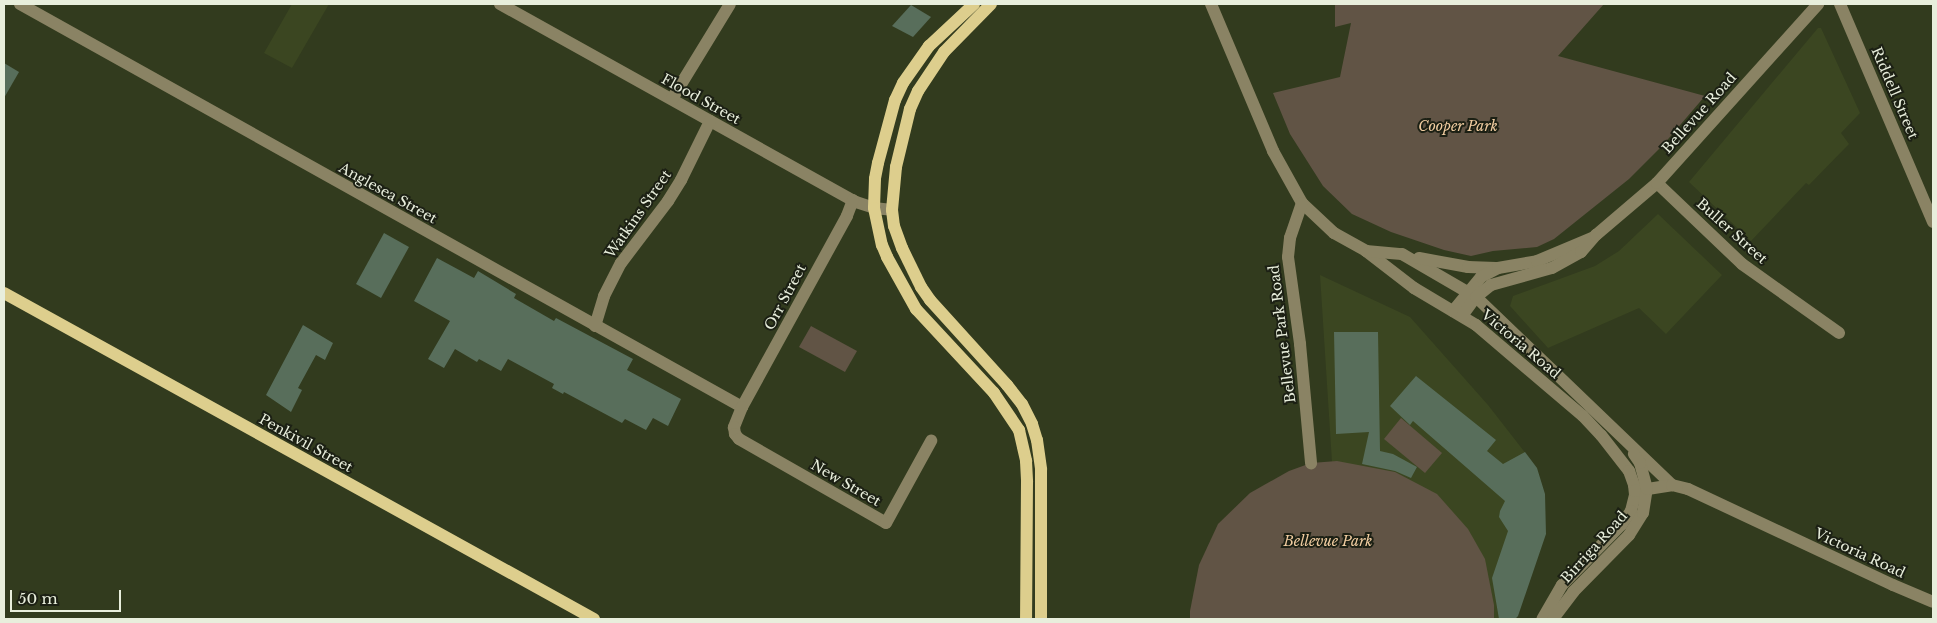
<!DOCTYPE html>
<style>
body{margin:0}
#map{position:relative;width:1937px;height:623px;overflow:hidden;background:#323b1e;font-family:"Libre Baskerville",serif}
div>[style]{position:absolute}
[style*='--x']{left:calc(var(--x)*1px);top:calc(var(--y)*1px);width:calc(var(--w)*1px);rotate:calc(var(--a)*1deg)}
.built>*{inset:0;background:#3b4621}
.green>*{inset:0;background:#615445}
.building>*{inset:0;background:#586e5b}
.minor>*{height:12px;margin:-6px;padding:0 6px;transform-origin:6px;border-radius:6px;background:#8a8364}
.major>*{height:12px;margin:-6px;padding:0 6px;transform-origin:6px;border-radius:6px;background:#ddce8d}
span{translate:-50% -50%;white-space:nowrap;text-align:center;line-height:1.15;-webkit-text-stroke:4px #1c2014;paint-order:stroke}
.street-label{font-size:14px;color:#e8eedc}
.park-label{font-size:14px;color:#f0cca0;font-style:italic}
.frame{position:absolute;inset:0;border:5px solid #e8eedc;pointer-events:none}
.scale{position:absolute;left:10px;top:590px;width:111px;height:22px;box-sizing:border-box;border:2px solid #e8eedc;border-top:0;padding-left:6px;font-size:15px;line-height:18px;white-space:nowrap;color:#e8eedc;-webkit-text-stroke:4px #1c2014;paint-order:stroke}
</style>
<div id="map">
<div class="built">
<i style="clip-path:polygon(292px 4px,329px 4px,292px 68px,264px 53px)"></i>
<i style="clip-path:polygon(1818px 28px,1821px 28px,1860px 113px,1841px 133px,1849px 144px,1809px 185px,1806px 183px,1751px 241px,1689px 182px)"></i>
<i style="clip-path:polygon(1658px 214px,1722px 275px,1666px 334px,1639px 308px,1548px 348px,1510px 306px,1513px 296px,1595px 266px,1619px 251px)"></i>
<i style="clip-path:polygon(1320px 275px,1410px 317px,1488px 405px,1537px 468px,1518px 616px,1515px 619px,1494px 619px,1494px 605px,1337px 461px,1332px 462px)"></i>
</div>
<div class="green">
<i style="clip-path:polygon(1335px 4px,1604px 4px,1558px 56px,1705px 96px,1663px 145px,1629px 179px,1554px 239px,1537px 247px,1493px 251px,1471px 256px,1444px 250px,1391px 232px,1352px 214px,1323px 186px,1290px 134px,1273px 93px,1340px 77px,1351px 23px,1335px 27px)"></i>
<i style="clip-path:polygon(811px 326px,857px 351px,845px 372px,799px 347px)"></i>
<i style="clip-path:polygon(1401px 418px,1442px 453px,1425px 473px,1384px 439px)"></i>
<i style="clip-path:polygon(1337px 461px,1395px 472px,1437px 494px,1468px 529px,1485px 559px,1494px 605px,1494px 619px,1190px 619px,1190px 611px,1199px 565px,1218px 524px,1250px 493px,1289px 471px,1311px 463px)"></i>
</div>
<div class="building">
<i style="clip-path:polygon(911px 5px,931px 17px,913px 37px,892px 26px)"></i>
<i style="clip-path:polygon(4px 63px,19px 72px,4px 98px)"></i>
<i style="clip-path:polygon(384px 233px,409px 247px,381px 298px,356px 284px)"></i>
<i style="clip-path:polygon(437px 258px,474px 278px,478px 271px,516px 294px,514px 298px,554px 321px,556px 318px,633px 359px,627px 370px,681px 399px,668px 426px,653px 418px,646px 430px,625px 419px,622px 423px,564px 392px,563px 394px,552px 388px,554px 384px,508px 359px,501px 371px,479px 359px,477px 362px,455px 349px,444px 368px,428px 359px,450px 321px,414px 301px)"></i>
<i style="clip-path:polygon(303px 325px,333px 343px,325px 360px,316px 355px,298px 388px,302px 390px,291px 412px,266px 395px)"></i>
<i style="clip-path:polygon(1334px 332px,1378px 332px,1380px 451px,1393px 454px,1417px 467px,1411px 478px,1395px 471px,1362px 464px,1369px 432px,1336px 434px)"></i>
<i style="clip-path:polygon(1416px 376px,1496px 440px,1487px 451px,1503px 464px,1525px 452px,1537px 468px,1545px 494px,1546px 534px,1518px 616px,1515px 619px,1499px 619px,1492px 578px,1508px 531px,1499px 517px,1500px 511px,1505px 501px,1413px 421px,1410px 425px,1390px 406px)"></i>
</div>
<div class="minor">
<i style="--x:20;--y:4;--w:827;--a:29.17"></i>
<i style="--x:500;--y:4;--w:407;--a:29.1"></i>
<i style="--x:856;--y:202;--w:19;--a:18"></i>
<i style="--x:874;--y:208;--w:18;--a:6"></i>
<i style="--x:1211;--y:4;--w:160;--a:67.1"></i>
<i style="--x:1273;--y:151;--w:60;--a:60.9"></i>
<i style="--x:1302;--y:203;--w:44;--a:43.2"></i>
<i style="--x:1334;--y:233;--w:37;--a:29"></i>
<i style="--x:1366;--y:251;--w:61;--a:37.6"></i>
<i style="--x:1414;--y:288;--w:72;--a:30.8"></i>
<i style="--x:1476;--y:325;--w:140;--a:40.4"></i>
<i style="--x:1583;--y:416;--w:26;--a:47"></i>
<i style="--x:1601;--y:435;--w:46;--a:52.1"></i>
<i style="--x:1629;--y:471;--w:15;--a:70"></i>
<i style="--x:1634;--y:485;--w:10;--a:84"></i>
<i style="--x:1635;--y:495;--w:16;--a:104"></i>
<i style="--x:1631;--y:511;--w:16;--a:125"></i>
<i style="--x:1622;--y:524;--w:86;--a:134.5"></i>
<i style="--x:1562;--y:585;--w:39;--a:120"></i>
<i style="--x:1840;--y:4;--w:237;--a:66.9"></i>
<i style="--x:672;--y:99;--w:111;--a:-58.6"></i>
<i style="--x:1657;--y:183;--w:117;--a:43.6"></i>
<i style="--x:1742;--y:264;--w:119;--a:35.4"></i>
<i style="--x:853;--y:200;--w:17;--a:111"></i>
<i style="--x:847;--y:216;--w:218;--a:118.8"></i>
<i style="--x:742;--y:407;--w:22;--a:112"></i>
<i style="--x:734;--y:427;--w:7;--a:82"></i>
<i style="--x:735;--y:434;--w:6;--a:51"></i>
<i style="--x:739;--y:439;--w:169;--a:29.7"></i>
<i style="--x:886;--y:523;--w:94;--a:-61.2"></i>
<i style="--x:1302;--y:203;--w:37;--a:109"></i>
<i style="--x:1290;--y:238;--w:19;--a:96"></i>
<i style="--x:1288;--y:257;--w:88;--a:82.1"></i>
<i style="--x:1300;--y:344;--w:120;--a:84.7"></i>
<i style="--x:1366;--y:251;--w:36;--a:5"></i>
<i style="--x:1402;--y:254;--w:86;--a:30.2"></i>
<i style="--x:1476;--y:297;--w:272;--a:43.8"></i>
<i style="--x:1419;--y:258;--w:50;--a:10.4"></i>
<i style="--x:1468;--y:267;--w:28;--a:2"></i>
<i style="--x:1453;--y:311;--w:44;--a:-50.5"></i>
<i style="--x:1481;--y:277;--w:19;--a:-28"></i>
<i style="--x:1498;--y:268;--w:40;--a:-10"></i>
<i style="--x:1537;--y:261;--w:60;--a:-22.7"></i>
<i style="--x:1462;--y:316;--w:24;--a:-54"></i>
<i style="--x:1476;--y:297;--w:19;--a:-39"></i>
<i style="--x:1491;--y:285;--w:63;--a:-15.6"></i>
<i style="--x:1552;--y:268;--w:33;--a:-29"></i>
<i style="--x:1581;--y:252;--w:23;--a:-49"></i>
<i style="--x:1596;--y:235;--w:80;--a:-40.4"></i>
<i style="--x:1657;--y:183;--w:241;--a:-48"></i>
<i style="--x:595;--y:326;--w:31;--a:-73"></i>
<i style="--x:604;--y:296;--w:37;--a:-63"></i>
<i style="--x:621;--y:263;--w:78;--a:-52.8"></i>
<i style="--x:668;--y:201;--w:25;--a:-58"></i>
<i style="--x:681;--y:180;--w:66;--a:-63.8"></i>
<i style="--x:1635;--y:491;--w:37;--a:-9"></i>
<i style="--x:1672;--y:485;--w:16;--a:14"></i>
<i style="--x:1688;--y:489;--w:226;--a:25.1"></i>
<i style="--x:1893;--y:585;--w:43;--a:23"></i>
<i style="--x:1553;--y:619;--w:34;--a:-53"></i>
<i style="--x:1573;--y:592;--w:80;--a:-45.5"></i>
<i style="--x:1629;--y:535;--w:26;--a:-58"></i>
<i style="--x:1643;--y:513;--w:24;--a:-81"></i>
<i style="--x:1647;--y:489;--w:27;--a:-105"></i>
<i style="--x:1640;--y:463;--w:11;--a:-124"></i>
</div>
<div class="major">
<i style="--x:974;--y:4;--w:62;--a:137"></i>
<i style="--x:929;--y:46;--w:45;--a:125.1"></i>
<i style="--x:903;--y:83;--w:19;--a:115"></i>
<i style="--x:895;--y:100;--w:65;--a:105.1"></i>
<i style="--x:878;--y:163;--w:16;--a:101"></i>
<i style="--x:875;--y:179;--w:29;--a:92"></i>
<i style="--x:874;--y:208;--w:38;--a:78"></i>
<i style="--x:882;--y:245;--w:13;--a:67"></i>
<i style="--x:887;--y:257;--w:60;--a:60.9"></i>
<i style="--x:916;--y:309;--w:115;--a:47.1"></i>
<i style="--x:994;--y:393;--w:45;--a:56"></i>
<i style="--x:1019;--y:430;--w:32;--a:77"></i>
<i style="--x:1026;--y:461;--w:21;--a:87"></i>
<i style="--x:1027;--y:482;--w:137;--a:90.4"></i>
<i style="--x:991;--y:4;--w:67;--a:134.4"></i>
<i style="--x:944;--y:52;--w:47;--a:123.7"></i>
<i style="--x:918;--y:91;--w:20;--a:114"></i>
<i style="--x:910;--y:109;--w:60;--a:103.6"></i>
<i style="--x:896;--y:167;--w:43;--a:95.3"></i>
<i style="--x:892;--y:210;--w:16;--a:83"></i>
<i style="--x:894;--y:226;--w:23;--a:70"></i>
<i style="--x:902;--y:248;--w:43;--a:64"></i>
<i style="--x:921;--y:287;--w:16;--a:55"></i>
<i style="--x:930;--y:300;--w:115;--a:47.8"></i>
<i style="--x:1007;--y:385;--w:24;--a:52"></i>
<i style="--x:1022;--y:404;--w:22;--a:63"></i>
<i style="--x:1032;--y:424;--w:17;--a:73"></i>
<i style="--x:1037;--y:440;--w:30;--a:82"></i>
<i style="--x:1041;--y:470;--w:149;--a:90"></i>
<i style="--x:4;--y:293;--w:674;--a:28.92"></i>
</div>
<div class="street-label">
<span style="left:1895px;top:93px;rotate:67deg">Riddell Street</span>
<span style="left:701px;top:99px;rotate:29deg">Flood Street</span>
<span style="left:1699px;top:113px;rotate:-48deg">Bellevue Road</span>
<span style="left:388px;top:193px;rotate:29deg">Anglesea Street</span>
<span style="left:638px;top:214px;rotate:-55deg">Watkins Street</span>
<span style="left:1732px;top:231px;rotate:42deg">Buller Street</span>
<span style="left:785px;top:297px;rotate:-62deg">Orr Street</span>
<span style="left:1282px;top:334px;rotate:-97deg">Bellevue Park Road</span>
<span style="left:1521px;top:344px;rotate:40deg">Victoria Road</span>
<span style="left:306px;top:443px;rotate:29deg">Penkivil Street</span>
<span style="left:846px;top:483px;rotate:30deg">New Street</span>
<span style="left:1594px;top:547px;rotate:-48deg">Birriga Road</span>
<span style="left:1860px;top:553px;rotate:25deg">Victoria Road</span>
</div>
<div class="park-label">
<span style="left:1458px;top:126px">Cooper Park</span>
<span style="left:1328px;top:541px">Bellevue Park</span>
</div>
<div class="frame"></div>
<div class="scale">50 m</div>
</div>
